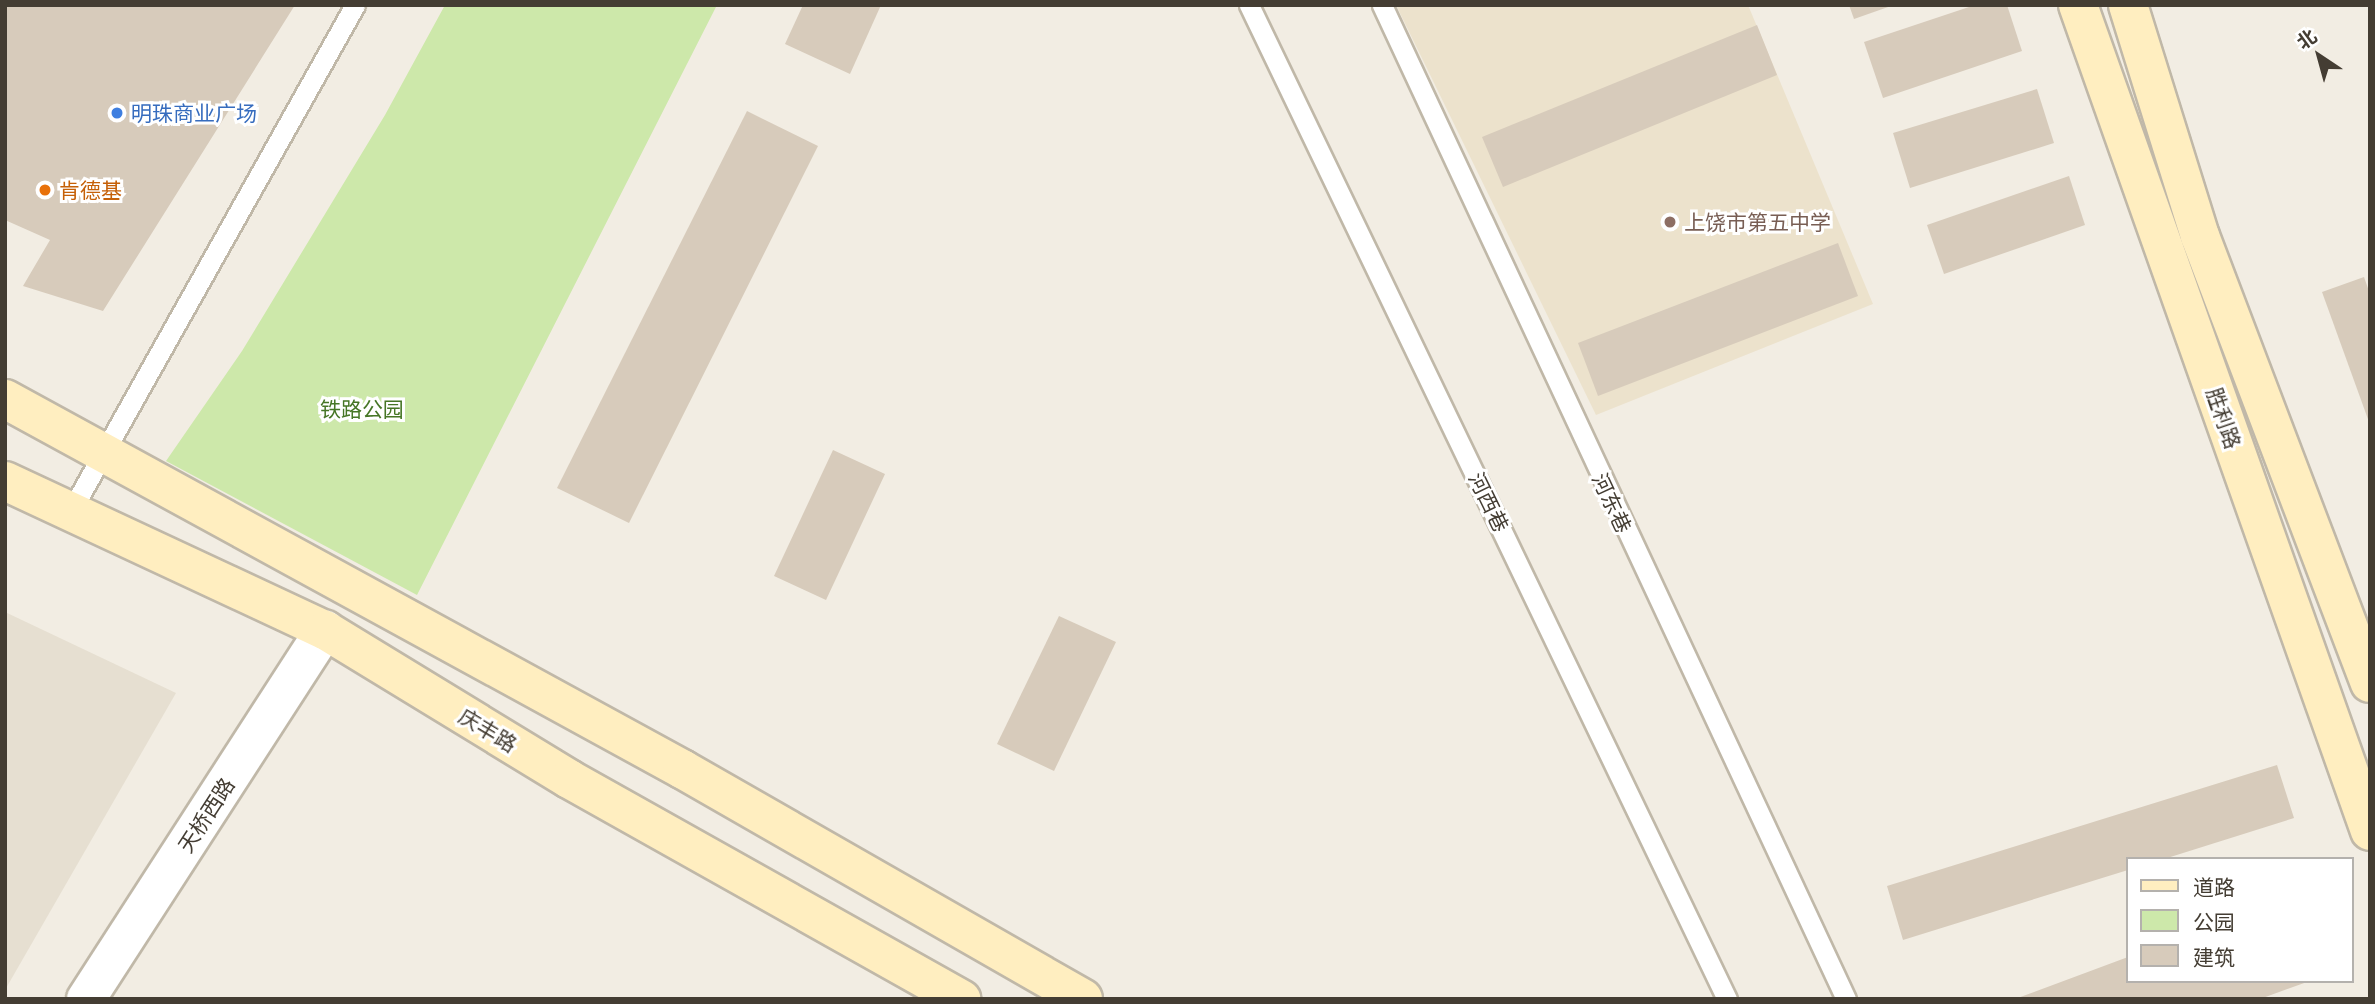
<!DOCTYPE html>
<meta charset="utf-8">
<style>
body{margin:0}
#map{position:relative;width:2375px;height:1004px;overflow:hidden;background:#f2ede3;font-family:Commissioner,"Noto Sans SC",sans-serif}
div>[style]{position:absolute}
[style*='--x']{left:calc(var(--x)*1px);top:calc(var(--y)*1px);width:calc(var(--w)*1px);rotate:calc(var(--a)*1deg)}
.residential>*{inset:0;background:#e6dfd1}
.education>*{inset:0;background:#ece2cc}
.green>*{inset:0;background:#cde8aa}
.building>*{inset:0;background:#d7cbbb}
.roads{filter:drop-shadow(2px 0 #c0b8a8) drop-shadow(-2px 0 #c0b8a8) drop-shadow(0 2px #c0b8a8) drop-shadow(0 -2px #c0b8a8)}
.service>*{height:19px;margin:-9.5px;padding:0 9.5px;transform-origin:9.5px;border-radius:9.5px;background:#fff}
.minor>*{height:38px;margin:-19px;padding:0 19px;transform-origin:19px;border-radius:19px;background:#fff}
.secondary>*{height:38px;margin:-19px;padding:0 19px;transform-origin:19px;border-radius:19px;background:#ffeec0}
.dots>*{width:19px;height:19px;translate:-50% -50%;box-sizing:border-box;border:4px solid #fff;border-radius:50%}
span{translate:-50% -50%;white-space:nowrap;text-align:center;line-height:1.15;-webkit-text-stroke:6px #fff;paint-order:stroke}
.shop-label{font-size:21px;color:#366cbe}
.left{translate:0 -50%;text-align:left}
.food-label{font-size:21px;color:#c56008}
.education-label{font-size:21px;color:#785e54}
.park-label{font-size:21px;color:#467626}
.street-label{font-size:21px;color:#443d33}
.frame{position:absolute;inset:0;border:7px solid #443d33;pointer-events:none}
.legend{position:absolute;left:2126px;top:857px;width:228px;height:126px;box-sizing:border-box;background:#fff;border:2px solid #b4b1ad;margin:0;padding:9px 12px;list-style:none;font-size:21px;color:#443d33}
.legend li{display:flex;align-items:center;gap:14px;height:35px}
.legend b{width:35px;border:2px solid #b4b1ad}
.north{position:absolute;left:2284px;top:21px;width:70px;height:70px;-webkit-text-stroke:5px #fff;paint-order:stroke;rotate:324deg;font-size:19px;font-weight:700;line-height:28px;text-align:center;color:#443d33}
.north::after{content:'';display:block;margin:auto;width:24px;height:32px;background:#443d33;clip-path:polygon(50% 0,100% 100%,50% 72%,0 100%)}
</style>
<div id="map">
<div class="residential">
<i style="clip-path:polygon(5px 612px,176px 693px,5px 990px)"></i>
</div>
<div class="education">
<i style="clip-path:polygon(1396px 5px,1748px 5px,1873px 304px,1596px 415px)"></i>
</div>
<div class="green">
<i style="clip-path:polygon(445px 5px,717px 5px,417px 595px,166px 461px,242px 351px,385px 115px)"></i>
</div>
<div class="building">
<i style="clip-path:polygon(5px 5px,295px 5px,103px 311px,23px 286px,50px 240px,5px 220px)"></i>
<i style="clip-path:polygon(803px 5px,881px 5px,850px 74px,785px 44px)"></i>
<i style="clip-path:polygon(1849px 5px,1891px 5px,1891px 6px,1854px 19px)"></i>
<i style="clip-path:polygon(1975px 5px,2007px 5px,2022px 51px,1883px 98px,1864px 42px)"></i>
<i style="clip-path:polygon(1757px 25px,1777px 75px,1503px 187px,1482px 137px)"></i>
<i style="clip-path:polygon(2037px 89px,2054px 143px,1910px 188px,1893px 133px)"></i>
<i style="clip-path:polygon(747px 111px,818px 146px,629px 523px,557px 488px)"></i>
<i style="clip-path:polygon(2069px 176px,2085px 225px,1944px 274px,1927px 225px)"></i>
<i style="clip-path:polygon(1838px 243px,1858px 296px,1598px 396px,1578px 343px)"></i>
<i style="clip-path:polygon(2364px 277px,2370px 294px,2369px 422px,2322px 292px)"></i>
<i style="clip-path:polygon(833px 450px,885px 474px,826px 600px,774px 576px)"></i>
<i style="clip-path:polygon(1059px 616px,1116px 642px,1054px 771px,997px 744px)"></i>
<i style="clip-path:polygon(2277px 765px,2294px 818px,2164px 859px,2128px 859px,2128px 870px,1903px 940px,1887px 886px)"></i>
<i style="clip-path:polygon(2128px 957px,2128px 981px,2307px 982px,2260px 999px,2015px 999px)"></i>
</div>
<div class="roads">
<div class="service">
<i style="--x:1249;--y:5;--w:1103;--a:64.32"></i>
<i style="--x:1382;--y:5;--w:1097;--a:64.98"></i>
<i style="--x:72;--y:509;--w:578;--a:-60.69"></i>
</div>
<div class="minor">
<i style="--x:86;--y:999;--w:440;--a:-57.1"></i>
</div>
<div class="secondary">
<i style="--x:2078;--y:5;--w:876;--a:70.53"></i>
<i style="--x:2128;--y:5;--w:242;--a:72.7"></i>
<i style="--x:2200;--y:236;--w:478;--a:69.2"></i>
<i style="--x:5;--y:399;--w:772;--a:28.66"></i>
<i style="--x:682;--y:769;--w:462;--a:29.8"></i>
<i style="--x:5;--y:481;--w:353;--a:25"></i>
<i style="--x:325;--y:630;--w:286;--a:31.4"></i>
<i style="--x:569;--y:779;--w:450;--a:29.3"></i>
</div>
</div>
<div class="dots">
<i style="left:117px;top:113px;background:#3f7fe0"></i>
<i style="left:45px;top:190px;background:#e8710a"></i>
<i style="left:1670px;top:222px;background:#8d6e63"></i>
</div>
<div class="shop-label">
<span class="left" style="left:131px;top:113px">明珠商业广场</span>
</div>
<div class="food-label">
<span class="left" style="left:59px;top:190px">肯德基</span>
</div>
<div class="education-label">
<span class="left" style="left:1684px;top:222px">上饶市第五中学</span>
</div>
<div class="park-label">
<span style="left:362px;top:409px">铁路公园</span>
</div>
<div class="street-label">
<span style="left:2224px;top:418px;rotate:71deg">胜利路</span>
<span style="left:1489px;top:502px;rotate:64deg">河西巷</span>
<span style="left:1612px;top:503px;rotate:65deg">河东巷</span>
<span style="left:488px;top:730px;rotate:31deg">庆丰路</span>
<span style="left:206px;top:815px;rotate:-57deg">天桥西路</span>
</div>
<div class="frame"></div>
<ul class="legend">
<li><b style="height:9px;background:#ffeec0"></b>道路</li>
<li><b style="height:19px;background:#cde8aa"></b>公园</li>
<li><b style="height:19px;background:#d7cbbb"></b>建筑</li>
</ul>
<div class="north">北</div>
</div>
